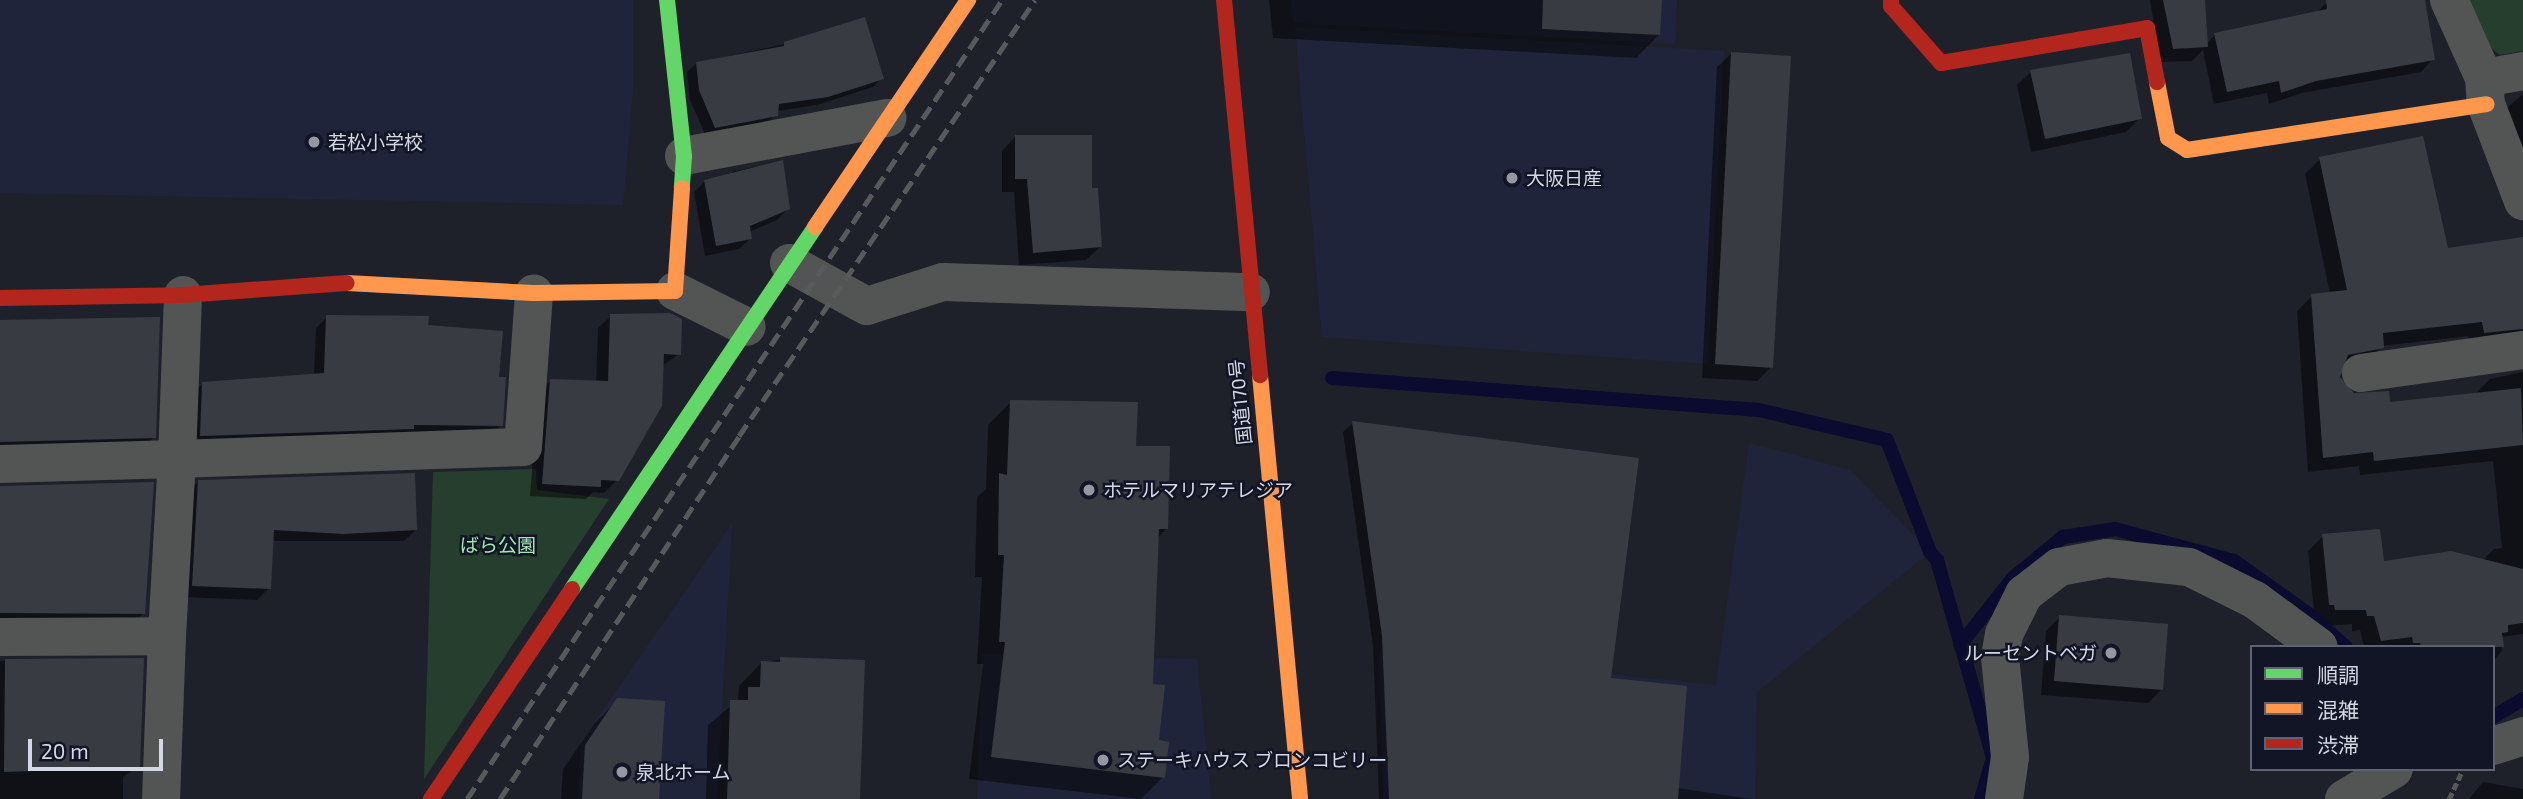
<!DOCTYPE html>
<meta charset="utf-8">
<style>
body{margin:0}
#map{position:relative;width:2523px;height:799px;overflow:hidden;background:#1f212a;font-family:"Exo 2","Noto Sans JP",sans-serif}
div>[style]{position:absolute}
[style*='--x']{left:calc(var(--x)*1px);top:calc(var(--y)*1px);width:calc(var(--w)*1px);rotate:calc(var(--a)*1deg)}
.built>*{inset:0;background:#20243a}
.green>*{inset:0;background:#263e2d}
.shadow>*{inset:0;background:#0007}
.stream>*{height:14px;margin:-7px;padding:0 7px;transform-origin:7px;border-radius:7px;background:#0a0b2f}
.building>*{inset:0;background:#393b43}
.path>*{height:4.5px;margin-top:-2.25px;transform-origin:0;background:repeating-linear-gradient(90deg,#555758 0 7px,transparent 0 10.5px)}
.street>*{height:38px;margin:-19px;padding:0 19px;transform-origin:19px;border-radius:19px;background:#535554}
.fast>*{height:16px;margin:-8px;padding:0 8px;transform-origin:8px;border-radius:8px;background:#63d668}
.slow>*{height:16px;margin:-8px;padding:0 8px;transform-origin:8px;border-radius:8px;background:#ff974d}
.jam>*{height:16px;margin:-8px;padding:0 8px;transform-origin:8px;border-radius:8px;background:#b3261e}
.rail>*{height:5px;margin-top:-2.5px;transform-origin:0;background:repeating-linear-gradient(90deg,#57595c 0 14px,transparent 0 21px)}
.dots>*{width:19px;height:19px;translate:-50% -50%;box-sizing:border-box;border:4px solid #111525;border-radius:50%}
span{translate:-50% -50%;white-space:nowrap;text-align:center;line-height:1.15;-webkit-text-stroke:5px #111525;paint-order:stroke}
.poi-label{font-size:19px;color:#d5d8e4}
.left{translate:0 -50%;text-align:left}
.right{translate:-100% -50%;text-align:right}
.street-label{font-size:19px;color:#d5d8e4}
.park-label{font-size:19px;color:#a1e8b1}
.legend{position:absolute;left:2250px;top:645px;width:245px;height:126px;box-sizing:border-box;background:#111525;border:2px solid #5f6371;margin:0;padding:9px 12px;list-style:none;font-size:21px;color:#d5d8e4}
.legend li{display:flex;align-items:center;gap:14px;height:35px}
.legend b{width:35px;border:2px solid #5f6371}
.scale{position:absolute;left:28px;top:739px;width:135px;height:32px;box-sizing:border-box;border:4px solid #d5d8e4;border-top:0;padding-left:9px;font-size:21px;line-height:24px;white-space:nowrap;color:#d5d8e4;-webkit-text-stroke:5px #111525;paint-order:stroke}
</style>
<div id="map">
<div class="built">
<i style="clip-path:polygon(0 0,633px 0,633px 91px,623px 205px,0 193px)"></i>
<i style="clip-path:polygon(1291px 0,1677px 0,1675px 44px,1293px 23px)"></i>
<i style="clip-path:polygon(1295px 27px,1724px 51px,1708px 364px,1322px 337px)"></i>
<i style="clip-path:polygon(1749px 443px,1850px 470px,1930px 552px,1757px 692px,1755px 799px,1383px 799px,1379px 651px,1716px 685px)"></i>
<i style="clip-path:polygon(732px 524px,717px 799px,578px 799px,581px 742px)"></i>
<i style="clip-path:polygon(982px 654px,1197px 659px,1211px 799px,977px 799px)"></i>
</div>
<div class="green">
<i style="clip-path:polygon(2468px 0,2523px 0,2523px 51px,2500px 55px,2491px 48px)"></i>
<i style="clip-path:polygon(536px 469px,537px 490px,609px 499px,424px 779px,433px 472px)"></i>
</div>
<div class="shadow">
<i style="clip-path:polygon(1269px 0,1661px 0,1659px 35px,1636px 58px,1273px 38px)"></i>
<i style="clip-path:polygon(2150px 0,2204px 0,2206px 44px,2215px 35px,2315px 14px,2327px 2px,2423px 0,2433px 59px,2421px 72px,2302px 93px,2269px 104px,2267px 93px,2214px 104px,2203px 50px,2192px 61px,2160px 62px)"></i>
<i style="clip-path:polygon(785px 44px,882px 78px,873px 87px,817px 105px,777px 111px,767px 125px,706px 136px,690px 100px,687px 72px,697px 63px)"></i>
<i style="clip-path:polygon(1731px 54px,1771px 367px,1757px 381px,1702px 378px,1717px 67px)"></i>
<i style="clip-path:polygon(2031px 72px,2140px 118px,2126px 132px,2031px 152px,2017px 85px)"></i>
<i style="clip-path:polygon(2523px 94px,2523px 156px,2501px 113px)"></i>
<i style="clip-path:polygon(1015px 137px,1090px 190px,1100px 247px,1086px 260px,1019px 265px,1014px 192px,1002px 192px,1002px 151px)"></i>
<i style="clip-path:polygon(2320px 159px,2447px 250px,2523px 296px,2523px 353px,2469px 348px,2468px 336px,2382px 346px,2367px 362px,2340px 366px,2343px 388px,2388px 404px,2474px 395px,2490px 379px,2523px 372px,2523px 634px,2501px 637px,2502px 650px,2493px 662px,2493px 647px,2364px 647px,2360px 630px,2352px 631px,2352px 624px,2324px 626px,2315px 620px,2308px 551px,2323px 536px,2382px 563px,2482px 561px,2494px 549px,2502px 548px,2493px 461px,2360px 475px,2359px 466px,2308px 472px,2297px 311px,2312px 296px,2330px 294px,2305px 174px)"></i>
<i style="clip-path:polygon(782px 162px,788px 209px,777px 220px,749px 232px,750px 239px,739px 249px,705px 256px,694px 192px,705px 181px,728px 177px,734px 171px)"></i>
<i style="clip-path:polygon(611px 316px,679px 354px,662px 366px,617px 480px,604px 493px,593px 492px,586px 499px,530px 496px,538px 393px,550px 381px,596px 382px,598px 328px)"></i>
<i style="clip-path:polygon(327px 317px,426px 327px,497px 379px,501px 425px,490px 436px,190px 447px,191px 395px,202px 384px,314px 375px,316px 328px)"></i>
<i style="clip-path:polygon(0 322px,154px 437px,144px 447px,0 451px)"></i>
<i style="clip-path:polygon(1011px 402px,1135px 447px,1167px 528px,1157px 539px,1151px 685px,1163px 777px,1141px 799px,969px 779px,983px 664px,977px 664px,982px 577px,975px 577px,977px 497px,986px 489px,988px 425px)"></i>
<i style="clip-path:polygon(1353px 423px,1609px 680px,1677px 788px,1751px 799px,1379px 799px,1373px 646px,1343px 432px)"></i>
<i style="clip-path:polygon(198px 482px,416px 530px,404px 541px,271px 541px,269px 588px,257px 600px,181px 597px,187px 493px)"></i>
<i style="clip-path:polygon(0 488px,143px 613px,133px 624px,0 625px)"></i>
<i style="clip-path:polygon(2060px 617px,2162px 689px,2148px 703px,2041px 695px,2046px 631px)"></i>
<i style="clip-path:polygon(781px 659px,859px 799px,706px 799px,708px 725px,738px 700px,739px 686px,761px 663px)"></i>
<i style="clip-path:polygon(142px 660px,139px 766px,123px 777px,123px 799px,0 799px,0 661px)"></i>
<i style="clip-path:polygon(618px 700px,658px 799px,561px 799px,563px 769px,595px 723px)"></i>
<i style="clip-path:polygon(2483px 782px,2523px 789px,2523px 799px,2469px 799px)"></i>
</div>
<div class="stream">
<i style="--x:1332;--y:378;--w:428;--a:4.3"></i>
<i style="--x:1759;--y:410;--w:131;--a:13.2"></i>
<i style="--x:1887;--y:440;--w:120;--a:69"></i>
<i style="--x:1930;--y:552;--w:11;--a:49"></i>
<i style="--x:1937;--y:560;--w:206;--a:74.2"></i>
<i style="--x:1993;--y:758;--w:43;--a:106.3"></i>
<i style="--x:1960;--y:645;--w:85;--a:-51.7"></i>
<i style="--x:2013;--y:578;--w:65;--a:-39.4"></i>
<i style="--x:2063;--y:537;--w:53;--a:-8.7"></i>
<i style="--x:2115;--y:529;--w:123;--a:15.1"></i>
<i style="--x:2234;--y:561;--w:93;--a:35.4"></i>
<i style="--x:2310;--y:615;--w:48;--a:41.6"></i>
<i style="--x:2493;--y:717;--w:35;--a:-31"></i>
</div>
<div class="building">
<i style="clip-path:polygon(1543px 0,1662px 0,1660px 35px,1542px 29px)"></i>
<i style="clip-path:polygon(2163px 0,2205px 0,2208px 47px,2173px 49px)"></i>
<i style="clip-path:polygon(2326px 0,2425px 0,2435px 60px,2316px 81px,2281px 93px,2279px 81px,2227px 92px,2214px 33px,2327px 9px)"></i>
<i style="clip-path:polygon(865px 17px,884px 79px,828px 97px,779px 104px,778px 116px,715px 128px,699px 90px,696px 62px,784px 46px,784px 42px)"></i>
<i style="clip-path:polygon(1731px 52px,1791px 56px,1773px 368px,1715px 364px)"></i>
<i style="clip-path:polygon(2130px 53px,2142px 119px,2045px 139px,2030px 70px)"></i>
<i style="clip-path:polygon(1015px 135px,1092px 135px,1092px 188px,1098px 188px,1102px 247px,1033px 253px,1027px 179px,1015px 179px)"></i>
<i style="clip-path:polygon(2423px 136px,2448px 248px,2523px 237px,2523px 329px,2484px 333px,2482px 322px,2383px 333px,2384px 348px,2348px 355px,2340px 377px,2354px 393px,2389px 391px,2390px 402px,2521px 388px,2523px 445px,2374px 461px,2373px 452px,2323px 458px,2311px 294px,2347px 290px,2319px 157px)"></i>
<i style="clip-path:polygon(783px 160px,790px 209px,750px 226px,752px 239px,716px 246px,704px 180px)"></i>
<i style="clip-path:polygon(670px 313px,682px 319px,681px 355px,664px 354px,662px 406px,619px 481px,601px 480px,601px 487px,542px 484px,550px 379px,608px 381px,610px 314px)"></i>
<i style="clip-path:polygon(326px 315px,429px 316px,428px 325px,503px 331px,499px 377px,506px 377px,503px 426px,414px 425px,414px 429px,200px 436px,202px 382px,324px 373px)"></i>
<i style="clip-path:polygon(160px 317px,156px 438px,0 442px,0 320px)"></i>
<i style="clip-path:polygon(1010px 400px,1138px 402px,1136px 446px,1170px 446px,1168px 529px,1159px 529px,1153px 684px,1165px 685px,1159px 740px,1169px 742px,1165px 778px,991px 757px,1005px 642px,999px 642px,1004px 555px,998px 555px,999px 473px,1007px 475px)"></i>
<i style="clip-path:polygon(1352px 421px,1639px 458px,1611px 678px,1687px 686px,1678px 799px,1389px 799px,1382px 636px)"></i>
<i style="clip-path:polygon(415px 473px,417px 530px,343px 534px,274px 530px,271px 589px,192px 586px,198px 480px)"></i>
<i style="clip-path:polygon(154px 482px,145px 614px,0 613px,0 486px)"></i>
<i style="clip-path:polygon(2380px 529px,2384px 561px,2451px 551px,2523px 569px,2523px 623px,2508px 625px,2508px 632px,2502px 633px,2504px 647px,2421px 647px,2420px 643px,2413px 643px,2412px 637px,2381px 641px,2374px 616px,2367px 616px,2366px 610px,2335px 610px,2334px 605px,2329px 605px,2322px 534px)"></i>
<i style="clip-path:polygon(2059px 615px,2168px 624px,2163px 690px,2054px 681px)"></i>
<i style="clip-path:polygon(780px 657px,865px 660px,860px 799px,727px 799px,730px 700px,748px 700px,748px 687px,760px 687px,761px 661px,780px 662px)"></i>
<i style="clip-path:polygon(144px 658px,140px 767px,4px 772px,5px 659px)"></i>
<i style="clip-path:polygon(617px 698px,665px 701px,659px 799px,582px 799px,585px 745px)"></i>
</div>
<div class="path">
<i style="--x:2449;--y:799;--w:29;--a:-65"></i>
</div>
<div class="street">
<i style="--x:2449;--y:0;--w:85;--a:65.8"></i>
<i style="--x:2484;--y:78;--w:26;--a:86"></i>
<i style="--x:2486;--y:104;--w:104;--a:69.1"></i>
<i style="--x:2484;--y:78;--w:40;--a:-10"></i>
<i style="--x:684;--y:156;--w:207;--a:-10.6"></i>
<i style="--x:789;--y:263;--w:89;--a:28.9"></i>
<i style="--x:867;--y:306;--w:80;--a:-17.5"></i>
<i style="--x:943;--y:282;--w:308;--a:1.9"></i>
<i style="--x:675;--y:291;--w:80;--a:26.6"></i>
<i style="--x:2361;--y:373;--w:164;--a:-8.1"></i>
<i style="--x:0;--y:464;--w:177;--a:-1.6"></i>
<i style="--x:177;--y:459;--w:164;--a:-87.9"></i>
<i style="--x:167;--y:636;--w:177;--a:-86.8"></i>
<i style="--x:177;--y:459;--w:346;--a:-2"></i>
<i style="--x:523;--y:447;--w:154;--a:-85.9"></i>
<i style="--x:0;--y:637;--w:167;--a:-0.3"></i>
<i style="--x:167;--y:636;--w:163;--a:92.1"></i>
<i style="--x:2493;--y:746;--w:32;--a:-18"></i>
<i style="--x:2004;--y:799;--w:42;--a:-81.9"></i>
<i style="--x:2010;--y:757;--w:100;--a:-95.7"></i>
<i style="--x:2000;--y:657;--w:23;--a:-80"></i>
<i style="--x:2004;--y:634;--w:45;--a:-63.4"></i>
<i style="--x:2024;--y:594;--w:44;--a:-37.6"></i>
<i style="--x:2059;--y:567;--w:49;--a:-10.6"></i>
<i style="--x:2107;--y:558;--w:82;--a:6.3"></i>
<i style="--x:2189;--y:567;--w:74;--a:26.6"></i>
<i style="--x:2255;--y:600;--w:79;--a:36.3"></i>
<i style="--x:2344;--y:799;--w:58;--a:-31"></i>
</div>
<div class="fast">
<i style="--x:667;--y:0;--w:157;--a:83.8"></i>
<i style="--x:684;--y:156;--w:32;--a:94"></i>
<i style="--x:572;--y:589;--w:436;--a:-56.1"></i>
</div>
<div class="slow">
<i style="--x:2157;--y:82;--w:57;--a:78.9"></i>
<i style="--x:2168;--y:138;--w:22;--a:32"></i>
<i style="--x:2187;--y:150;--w:303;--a:-8.7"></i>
<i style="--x:815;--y:227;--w:274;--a:-56"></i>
<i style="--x:347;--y:283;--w:187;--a:3.1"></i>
<i style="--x:534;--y:293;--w:141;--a:-0.8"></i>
<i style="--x:675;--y:291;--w:103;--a:-86.1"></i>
<i style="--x:1260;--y:375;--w:426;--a:84.6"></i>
</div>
<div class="jam">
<i style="--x:1224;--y:0;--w:377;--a:84.5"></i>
<i style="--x:1891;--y:0;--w:6;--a:90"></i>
<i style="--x:1891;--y:6;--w:76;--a:48.7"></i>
<i style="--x:1941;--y:63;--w:209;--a:-9.6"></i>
<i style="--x:2147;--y:28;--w:55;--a:79.5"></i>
<i style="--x:0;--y:298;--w:183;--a:-0.9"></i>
<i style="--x:183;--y:295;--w:164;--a:-4.2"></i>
<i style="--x:431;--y:799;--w:253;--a:-56.1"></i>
</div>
<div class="rail">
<i style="--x:467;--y:799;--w:962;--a:-56.19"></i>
<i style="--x:500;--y:799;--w:435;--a:-56.6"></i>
<i style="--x:739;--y:436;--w:527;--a:-55.83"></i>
</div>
<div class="dots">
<i style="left:314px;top:142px;background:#9598a3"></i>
<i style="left:1512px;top:178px;background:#9598a3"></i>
<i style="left:1089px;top:490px;background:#9598a3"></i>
<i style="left:2111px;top:653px;background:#9598a3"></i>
<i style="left:1103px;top:760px;background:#9598a3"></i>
<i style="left:622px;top:772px;background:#9598a3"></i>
</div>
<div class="poi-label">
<span class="left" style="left:328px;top:142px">若松小学校</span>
<span class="left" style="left:1526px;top:178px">大阪日産</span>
<span class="left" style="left:1103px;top:490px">ホテルマリアテレジア</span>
<span class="right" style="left:2097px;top:653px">ルーセントベガ</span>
<span class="left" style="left:1117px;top:760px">ステーキハウス ブロンコビリー</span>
<span class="left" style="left:636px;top:772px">泉北ホーム</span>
</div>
<div class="street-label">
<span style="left:1240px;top:402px;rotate:-96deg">国道170号</span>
</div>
<div class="park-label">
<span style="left:498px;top:545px">ばら公園</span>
</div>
<ul class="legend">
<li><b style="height:9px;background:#63d668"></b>順調</li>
<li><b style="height:9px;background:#ff974d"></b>混雑</li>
<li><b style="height:9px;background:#b3261e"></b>渋滞</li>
</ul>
<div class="scale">20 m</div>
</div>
